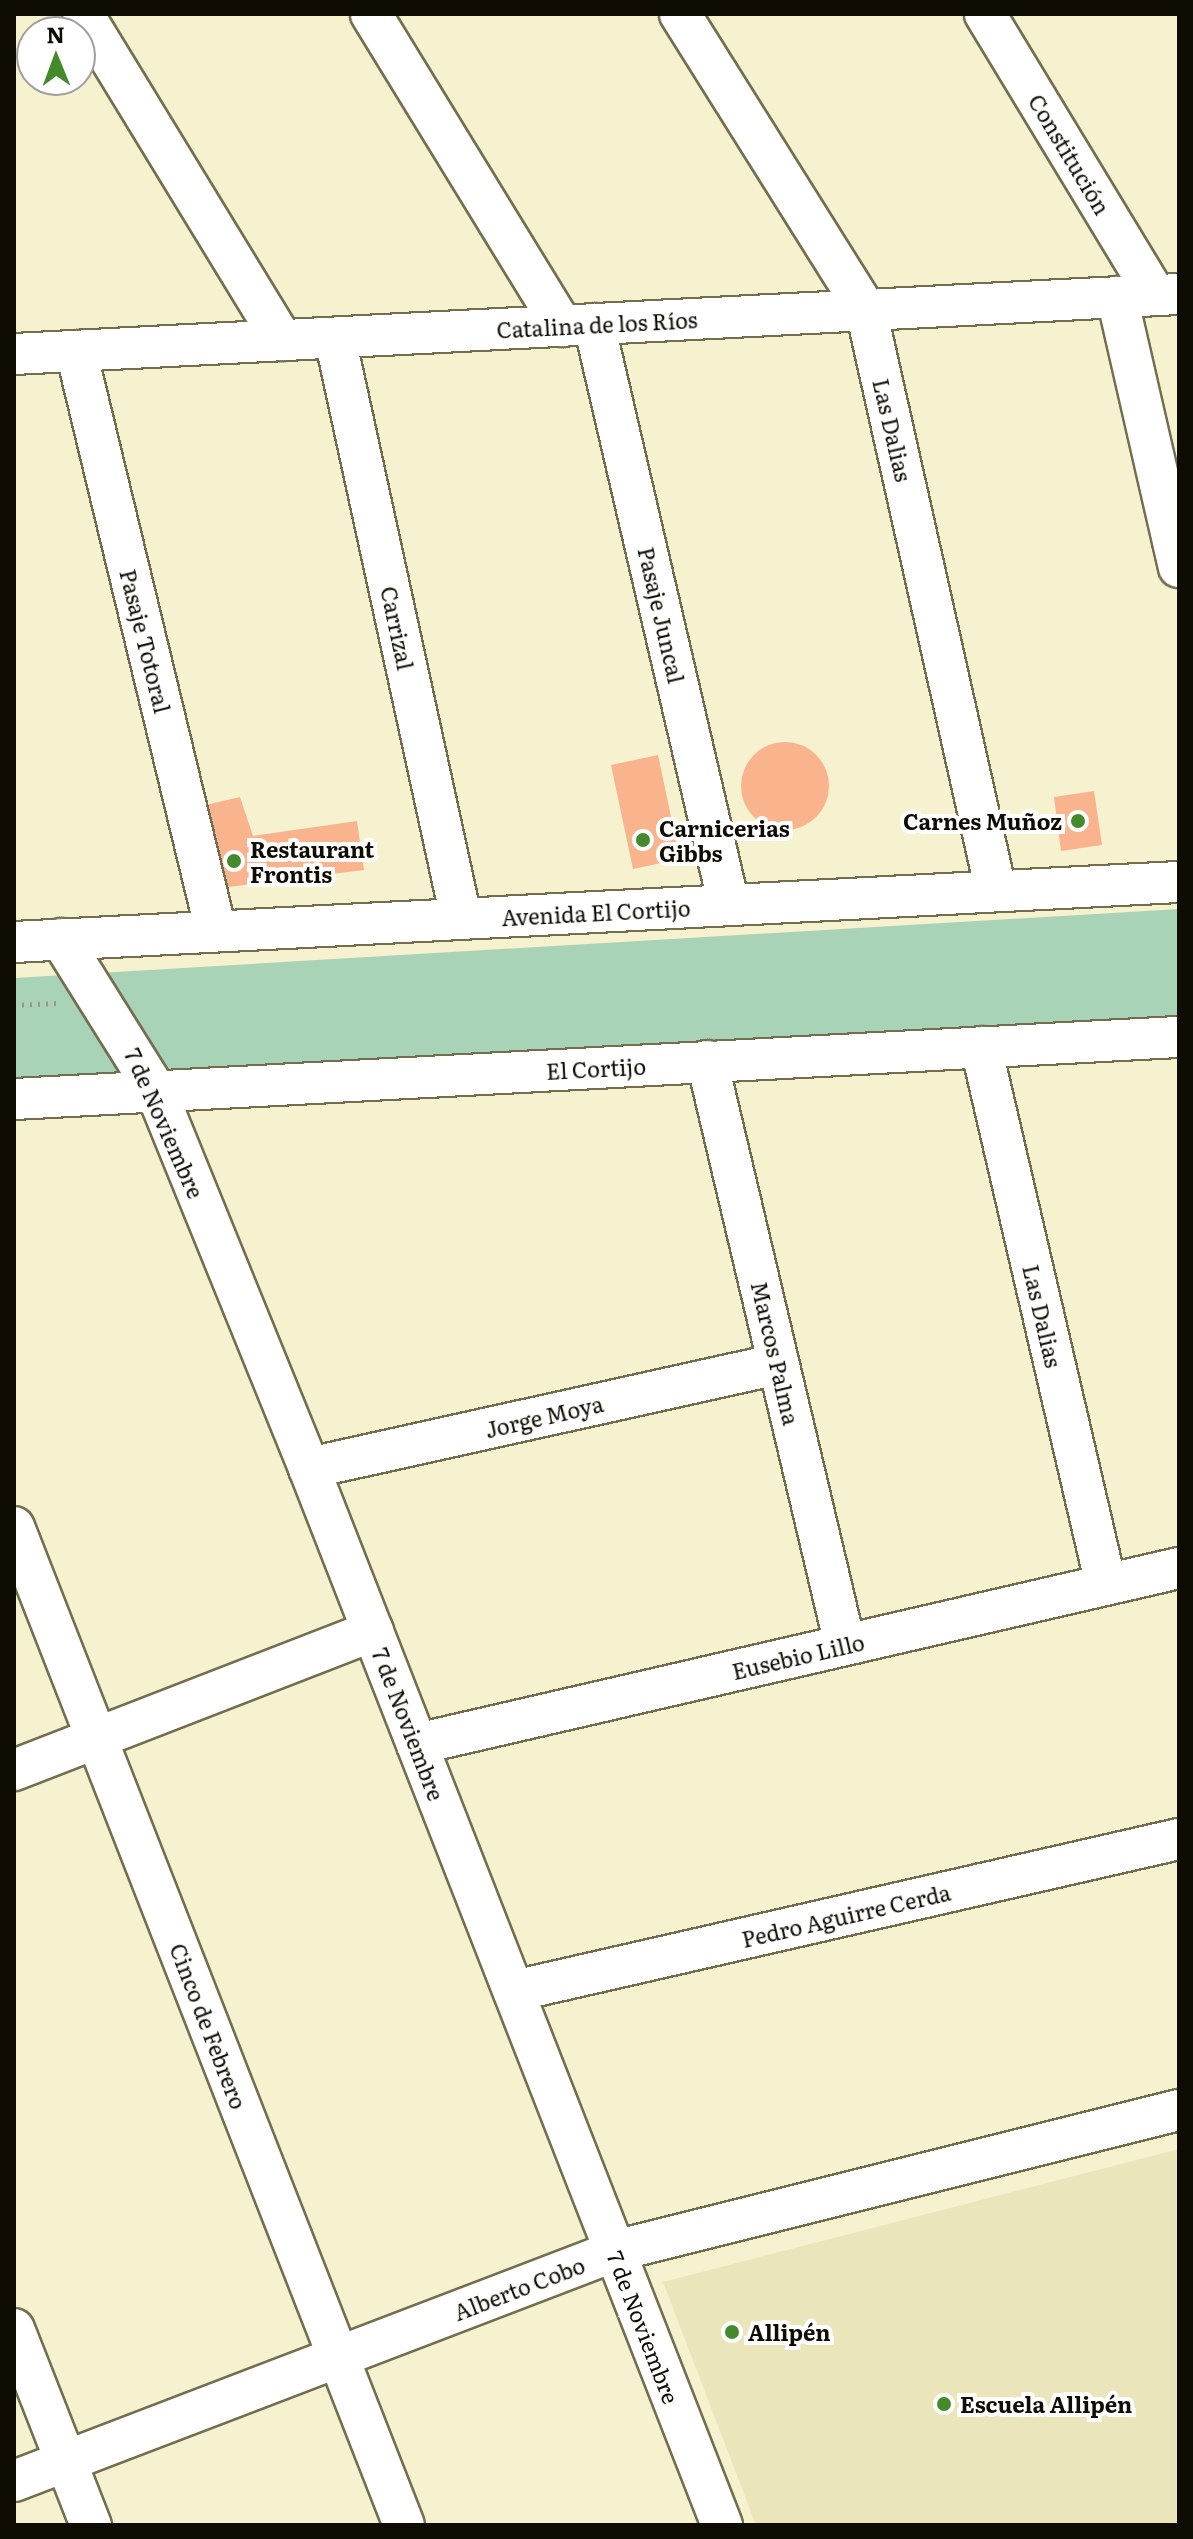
<!DOCTYPE html>
<meta charset="utf-8">
<style>
body{margin:0}
#map{position:relative;width:1193px;height:2539px;overflow:hidden;background:#f6f1ce;font-family:Literata,serif}
div>[style]{position:absolute}
[style*='--x']{left:calc(var(--x)*1px);top:calc(var(--y)*1px);width:calc(var(--w)*1px);rotate:calc(var(--a)*1deg)}
.built>*{inset:0;background:#ebe5bc}
.green>*{inset:0;background:#a8d3b6}
.building>*{inset:0;background:#f9b48d}
.round{border-radius:50%}
.path>*{height:5px;margin-top:-2.5px;transform-origin:0;background:repeating-linear-gradient(90deg,#9e9a81 0 2px,transparent 0 8px)}
.roads{filter:drop-shadow(2px 0 #736e4f) drop-shadow(-2px 0 #736e4f) drop-shadow(0 2px #736e4f) drop-shadow(0 -2px #736e4f)}
.minor>*{height:40px;margin:-20px;padding:0 20px;transform-origin:20px;border-radius:20px;background:#fff}
.dots>*{width:22px;height:22px;translate:-50% -50%;box-sizing:border-box;border:4px solid #fff;border-radius:50%}
span{translate:-50% -50%;white-space:nowrap;text-align:center;line-height:1.15;-webkit-text-stroke:8px #fff;paint-order:stroke}
.street-label{font-size:22px;color:#0e0c03}
.poi-label{font-size:22px;color:#0e0c03;font-weight:700}
.right{translate:-100% -50%;text-align:right}
.left{translate:0 -50%;text-align:left}
.frame{position:absolute;inset:0;border:16px solid #0e0c03;pointer-events:none}
.north{position:absolute;left:16px;top:16px;width:80px;height:80px;box-sizing:border-box;background:#fff;border:2px solid #9f9e9a;border-radius:50%;rotate:359deg;font-size:22px;font-weight:700;line-height:32px;text-align:center;color:#0e0c03}
.north::after{content:'';display:block;margin:auto;width:28px;height:36px;background:#45892d;clip-path:polygon(50% 0,100% 100%,50% 72%,0 100%)}
</style>
<div id="map">
<div class="built">
<i style="clip-path:polygon(1179px 2149px,1179px 2525px,756px 2525px,663px 2282px)"></i>
</div>
<div class="green">
<i style="clip-path:polygon(1179px 909px,1179px 1039px,14px 1082px,14px 978px)"></i>
</div>
<div class="building">
<i class="round" style="left:741px;top:742px;width:88px;height:88px"></i>
<i style="clip-path:polygon(658px 755px,680px 859px,633px 869px,611px 765px)"></i>
<i style="clip-path:polygon(1094px 791px,1102px 845px,1061px 851px,1054px 797px)"></i>
<i style="clip-path:polygon(240px 797px,253px 836px,357px 821px,364px 870px,229px 887px,221px 883px,197px 807px)"></i>
</div>
<div class="path">
<i style="--x:14;--y:1005;--w:43;--a:-2.7"></i>
</div>
<div class="roads">
<div class="minor">
<i style="--x:83;--y:14;--w:382;--a:58.6"></i>
<i style="--x:371;--y:14;--w:366;--a:58.5"></i>
<i style="--x:680;--y:14;--w:350;--a:57.9"></i>
<i style="--x:866;--y:310;--w:595;--a:77.39"></i>
<i style="--x:985;--y:14;--w:328;--a:58.8"></i>
<i style="--x:1117;--y:297;--w:277;--a:77.1"></i>
<i style="--x:594;--y:324;--w:596;--a:76.92"></i>
<i style="--x:335;--y:338;--w:594;--a:77.74"></i>
<i style="--x:76;--y:351;--w:597;--a:76.43"></i>
<i style="--x:14;--y:354;--w:1167;--a:-2.95"></i>
<i style="--x:61;--y:939;--w:179;--a:58"></i>
<i style="--x:156;--y:1091;--w:407;--a:67.9"></i>
<i style="--x:309;--y:1468;--w:1135;--a:68.66"></i>
<i style="--x:14;--y:942;--w:1167;--a:-2.95"></i>
<i style="--x:981;--y:1047;--w:552;--a:76.92"></i>
<i style="--x:707;--y:1061;--w:600;--a:76.7"></i>
<i style="--x:14;--y:1099;--w:1167;--a:-3.05"></i>
<i style="--x:309;--y:1468;--w:480;--a:-12.5"></i>
<i style="--x:14;--y:1527;--w:1071;--a:68.66"></i>
<i style="--x:417;--y:1744;--w:782;--a:-13.01"></i>
<i style="--x:14;--y:1770;--w:385;--a:-21.2"></i>
<i style="--x:514;--y:1991;--w:682;--a:-12.88"></i>
<i style="--x:14;--y:2329;--w:211;--a:68.6"></i>
<i style="--x:14;--y:2481;--w:644;--a:-20.94"></i>
<i style="--x:615;--y:2251;--w:581;--a:-14.04"></i>
</div>
</div>
<div class="dots">
<i style="left:1078px;top:821px;background:#45892d"></i>
<i style="left:643px;top:840px;background:#45892d"></i>
<i style="left:234px;top:861px;background:#45892d"></i>
<i style="left:732px;top:2332px;background:#45892d"></i>
<i style="left:944px;top:2404px;background:#45892d"></i>
</div>
<div class="street-label">
<span style="left:1070px;top:154px;rotate:59deg">Constitución</span>
<span style="left:597px;top:324px;rotate:-3deg">Catalina de los Ríos</span>
<span style="left:893px;top:430px;rotate:77deg">Las Dalias</span>
<span style="left:662px;top:615px;rotate:77deg">Pasaje Juncal</span>
<span style="left:398px;top:628px;rotate:78deg">Carrizal</span>
<span style="left:146px;top:641px;rotate:76deg">Pasaje Totoral</span>
<span style="left:596px;top:912px;rotate:-3deg">Avenida El Cortijo</span>
<span style="left:596px;top:1068px;rotate:-3deg">El Cortijo</span>
<span style="left:165px;top:1123px;rotate:66deg">7 de Noviembre</span>
<span style="left:1043px;top:1316px;rotate:77deg">Las Dalias</span>
<span style="left:776px;top:1353px;rotate:77deg">Marcos Palma</span>
<span style="left:544px;top:1416px;rotate:-13deg">Jorge Moya</span>
<span style="left:798px;top:1656px;rotate:-13deg">Eusebio Lillo</span>
<span style="left:409px;top:1724px;rotate:69deg">7 de Noviembre</span>
<span style="left:846px;top:1915px;rotate:-13deg">Pedro Aguirre Cerda</span>
<span style="left:209px;top:2026px;rotate:69deg">Cinco de Febrero</span>
<span style="left:519px;top:2288px;rotate:-21deg">Alberto Cobo</span>
<span style="left:644px;top:2327px;rotate:69deg">7 de Noviembre</span>
</div>
<div class="poi-label">
<span class="right" style="left:1062px;top:821px">Carnes Muñoz</span>
<span class="left" style="left:659px;top:840px">Carnicerias<br>Gibbs</span>
<span class="left" style="left:250px;top:861px">Restaurant<br>Frontis</span>
<span class="left" style="left:748px;top:2332px">Allipén</span>
<span class="left" style="left:960px;top:2404px">Escuela Allipén</span>
</div>
<div class="frame"></div>
<div class="north">N</div>
</div>
